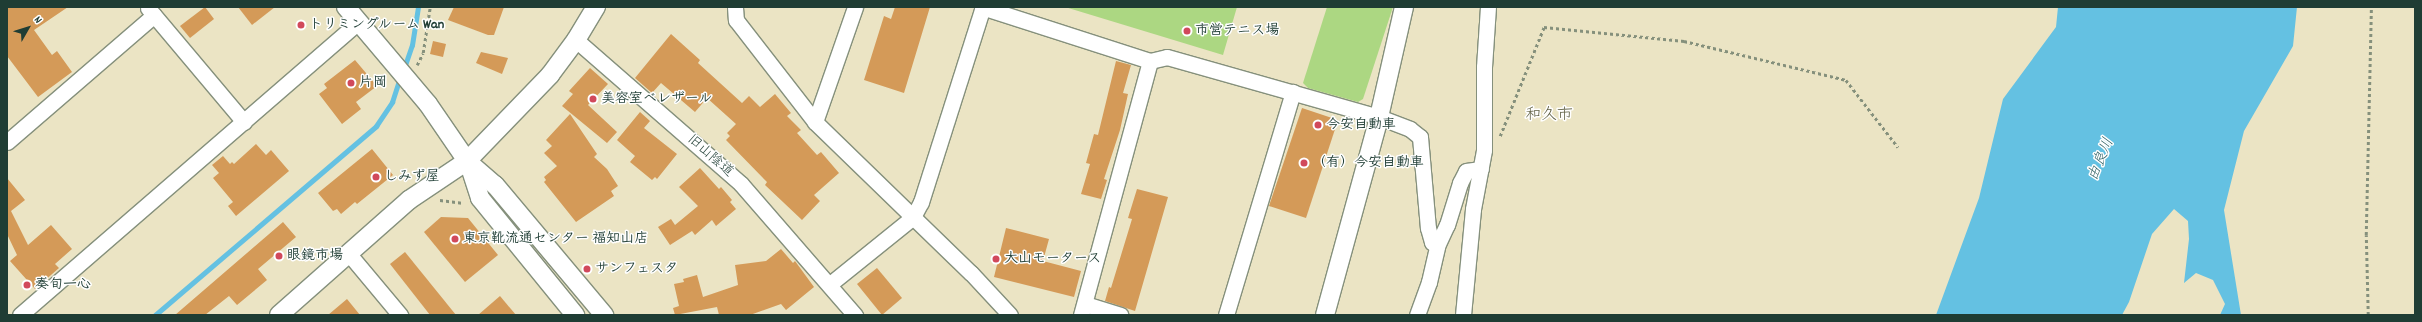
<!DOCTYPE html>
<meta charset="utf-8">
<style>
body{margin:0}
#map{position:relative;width:2422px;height:322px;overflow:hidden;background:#ebe4c4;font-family:Dekko,"Klee One",sans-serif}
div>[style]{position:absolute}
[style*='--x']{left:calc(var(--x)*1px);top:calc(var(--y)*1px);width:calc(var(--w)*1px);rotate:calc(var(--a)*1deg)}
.green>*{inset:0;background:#acd782}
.water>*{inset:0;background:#64c1e2}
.stream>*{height:5px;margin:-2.5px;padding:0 2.5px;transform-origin:2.5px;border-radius:2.5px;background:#64c1e2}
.building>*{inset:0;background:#d49a58}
.path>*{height:2.5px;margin-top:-1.25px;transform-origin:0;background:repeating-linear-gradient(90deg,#85907c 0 3px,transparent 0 6px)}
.roads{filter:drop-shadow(1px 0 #85907c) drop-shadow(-1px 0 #85907c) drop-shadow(0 1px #85907c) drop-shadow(0 -1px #85907c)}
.minor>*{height:15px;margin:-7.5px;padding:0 7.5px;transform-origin:7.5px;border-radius:7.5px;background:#fff}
.tertiary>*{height:18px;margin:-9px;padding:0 9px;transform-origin:9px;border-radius:9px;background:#fff}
.dots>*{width:11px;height:11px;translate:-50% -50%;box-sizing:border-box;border:2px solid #fff;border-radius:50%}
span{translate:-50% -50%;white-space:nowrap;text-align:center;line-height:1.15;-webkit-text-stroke:3px #fff;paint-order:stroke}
.poi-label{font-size:14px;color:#1f3d34;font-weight:700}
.left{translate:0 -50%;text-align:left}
.street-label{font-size:14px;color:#1f3d34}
.water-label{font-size:15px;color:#346568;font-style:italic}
.quarter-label{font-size:16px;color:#5e5e41}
.frame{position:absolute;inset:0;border:8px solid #1f3d34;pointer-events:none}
.north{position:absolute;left:8px;top:8px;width:40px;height:40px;-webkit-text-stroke:3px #fff;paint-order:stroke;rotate:51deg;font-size:11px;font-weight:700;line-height:16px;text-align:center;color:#1f3d34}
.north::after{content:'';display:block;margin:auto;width:14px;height:18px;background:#1f3d34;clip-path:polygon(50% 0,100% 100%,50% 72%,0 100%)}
</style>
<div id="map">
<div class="green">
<i style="clip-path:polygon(1065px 7px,1237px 7px,1223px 55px)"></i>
<i style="clip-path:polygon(1327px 7px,1393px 7px,1363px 99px,1358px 102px,1308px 88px,1303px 83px)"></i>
</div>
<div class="water">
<i style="clip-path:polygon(2058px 7px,2297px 7px,2293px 46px,2244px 131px,2224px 210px,2241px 315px,2220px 315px,2225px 304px,2213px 280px,2196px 273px,2184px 283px,2189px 239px,2188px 221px,2174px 209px,2152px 234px,2129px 302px,2122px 315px,1936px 315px,1979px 198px,2003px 99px,2056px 27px)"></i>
</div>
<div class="stream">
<i style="--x:404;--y:68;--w:24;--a:-71"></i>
<i style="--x:412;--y:45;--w:38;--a:-81"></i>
<i style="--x:155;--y:315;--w:291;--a:-40.5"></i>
<i style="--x:376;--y:126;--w:29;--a:-56"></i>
<i style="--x:392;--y:102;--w:25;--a:-72"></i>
</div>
<div class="building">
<i style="clip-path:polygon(7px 7px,68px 7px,34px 30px,52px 55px,57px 51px,72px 72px,38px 97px,7px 56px)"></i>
<i style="clip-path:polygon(205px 7px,214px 19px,190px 38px,180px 26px)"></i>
<i style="clip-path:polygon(238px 7px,275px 7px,252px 25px)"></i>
<i style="clip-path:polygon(454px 7px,504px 7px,494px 35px,488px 35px,448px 20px)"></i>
<i style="clip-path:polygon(895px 7px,930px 7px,904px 93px,864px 80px,884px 16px,891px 19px)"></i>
<i style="clip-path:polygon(671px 34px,700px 60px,698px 63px,742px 103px,749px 96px,760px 107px,775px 94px,791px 113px,787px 116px,801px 130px,797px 133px,817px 155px,821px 152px,839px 173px,814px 195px,820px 201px,802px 220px,765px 185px,767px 182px,726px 140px,730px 136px,727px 133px,736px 124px,707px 98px,695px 112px,661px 83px,652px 93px,635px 78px)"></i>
<i style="clip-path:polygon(433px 41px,446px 44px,443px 57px,430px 54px)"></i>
<i style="clip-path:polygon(481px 52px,508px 58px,502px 74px,476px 63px)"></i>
<i style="clip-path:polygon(355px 60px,377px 86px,356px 102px,361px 109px,342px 124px,319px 94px,327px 88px,324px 84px)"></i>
<i style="clip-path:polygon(1116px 61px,1131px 65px,1123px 93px,1128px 94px,1120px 130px,1104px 179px,1107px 180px,1101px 199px,1081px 194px,1090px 164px,1086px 163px,1094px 134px,1098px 135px)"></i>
<i style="clip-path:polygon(590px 68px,608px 84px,588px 105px,617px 132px,607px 143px,562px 106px,573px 94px,569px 91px)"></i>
<i style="clip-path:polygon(1302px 108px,1338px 120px,1306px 218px,1269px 206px)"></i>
<i style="clip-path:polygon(640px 112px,650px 121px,644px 128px,677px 154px,657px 179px,655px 177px,652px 180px,630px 162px,635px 156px,617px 140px)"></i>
<i style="clip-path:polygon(570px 114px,597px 154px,594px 157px,607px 169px,618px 186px,611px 191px,614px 196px,576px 222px,544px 182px,546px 180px,544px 177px,557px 166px,544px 153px,552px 146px,546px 140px)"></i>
<i style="clip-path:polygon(256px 144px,266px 155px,271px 150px,289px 171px,236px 216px,228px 206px,233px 202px,213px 178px,219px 173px,212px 165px,223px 156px,230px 164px,232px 162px,234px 164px)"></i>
<i style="clip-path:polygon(372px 149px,393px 175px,357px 204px,355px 202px,341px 214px,337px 209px,333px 211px,318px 193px)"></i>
<i style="clip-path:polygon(700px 168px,719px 189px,721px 187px,732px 200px,730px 202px,736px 209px,716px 226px,712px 220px,695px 235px,692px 231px,670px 245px,658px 227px,671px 219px,675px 225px,698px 206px,679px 187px)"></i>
<i style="clip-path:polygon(7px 178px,25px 200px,11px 211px,28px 245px,51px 225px,72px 249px,55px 264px,59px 268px,35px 289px,10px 261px,17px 255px,7px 234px)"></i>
<i style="clip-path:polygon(1137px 189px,1168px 197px,1135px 311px,1105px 301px,1109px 287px,1111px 288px,1129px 229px,1132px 219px,1128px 218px)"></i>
<i style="clip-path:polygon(441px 217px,468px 218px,498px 255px,465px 282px,424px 232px)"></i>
<i style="clip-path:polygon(283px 222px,296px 237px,258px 269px,267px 280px,237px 305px,229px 296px,205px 315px,175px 315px)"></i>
<i style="clip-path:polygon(1006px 228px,1049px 239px,1043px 261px,1081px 271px,1074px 297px,994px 277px)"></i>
<i style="clip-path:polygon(781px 249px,793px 263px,795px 261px,814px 287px,786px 310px,781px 304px,750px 315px,719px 315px,717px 307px,675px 315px,673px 308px,679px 306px,674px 284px,684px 282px,683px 279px,697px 275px,703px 297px,738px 285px,735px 265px,766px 261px)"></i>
<i style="clip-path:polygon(405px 252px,456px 315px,430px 315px,390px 264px)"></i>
<i style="clip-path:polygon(877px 268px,902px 298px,882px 315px,857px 284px)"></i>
<i style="clip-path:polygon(500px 296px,516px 315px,478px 315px)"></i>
<i style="clip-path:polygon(347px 299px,360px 315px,328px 315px)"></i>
</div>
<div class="path">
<i style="--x:417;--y:65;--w:13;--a:-63"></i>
<i style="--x:423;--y:53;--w:47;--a:-81.3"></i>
<i style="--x:1500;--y:136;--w:118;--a:-68"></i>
<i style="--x:1544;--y:27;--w:141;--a:5.7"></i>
<i style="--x:1684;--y:41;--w:167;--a:13.5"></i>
<i style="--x:1846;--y:80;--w:85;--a:52.2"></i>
<i style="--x:440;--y:200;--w:24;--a:7"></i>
<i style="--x:2368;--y:315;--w:80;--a:-91.4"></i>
<i style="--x:2366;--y:235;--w:228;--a:-88.7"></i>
</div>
<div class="roads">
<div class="minor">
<i style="--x:735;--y:7;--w:13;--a:86"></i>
<i style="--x:736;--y:20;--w:129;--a:52.2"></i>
<i style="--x:815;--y:122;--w:217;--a:44.1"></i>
<i style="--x:971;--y:273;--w:57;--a:47.1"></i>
<i style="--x:982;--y:7;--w:176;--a:17.8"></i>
<i style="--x:1150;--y:61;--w:17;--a:-13"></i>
<i style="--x:1167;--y:57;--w:220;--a:15.8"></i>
<i style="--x:1379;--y:117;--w:33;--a:21"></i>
<i style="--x:1410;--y:129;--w:13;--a:39"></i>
<i style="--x:1420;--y:137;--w:91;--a:85"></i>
<i style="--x:1428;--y:228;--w:15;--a:74"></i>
<i style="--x:1432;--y:242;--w:6;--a:39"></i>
<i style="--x:148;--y:8;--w:149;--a:49.9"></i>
<i style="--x:576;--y:40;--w:219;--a:41.1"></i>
<i style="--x:741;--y:184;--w:174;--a:49"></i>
<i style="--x:815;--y:122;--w:122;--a:-70.8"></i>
<i style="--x:7;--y:142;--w:194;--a:-40.8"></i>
<i style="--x:349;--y:254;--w:80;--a:50.1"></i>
<i style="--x:830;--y:284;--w:107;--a:-38.9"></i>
<i style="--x:913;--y:217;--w:17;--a:-62"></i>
<i style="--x:921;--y:202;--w:205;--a:-72.4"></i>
<i style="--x:1085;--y:304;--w:37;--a:17"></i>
<i style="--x:20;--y:315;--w:447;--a:-40.9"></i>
<i style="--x:1081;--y:315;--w:263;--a:-74.8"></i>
<i style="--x:1226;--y:315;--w:233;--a:-73.3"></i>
<i style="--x:1417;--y:315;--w:35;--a:-70"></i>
<i style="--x:1429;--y:282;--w:37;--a:-77"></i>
<i style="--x:1437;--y:246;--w:23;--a:-65"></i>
<i style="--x:1447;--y:225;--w:44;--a:-72.8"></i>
<i style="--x:1460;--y:183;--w:13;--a:-63"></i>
<i style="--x:1466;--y:171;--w:15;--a:-8"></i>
<i style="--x:1463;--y:315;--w:106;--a:-84.6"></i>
<i style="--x:1473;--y:209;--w:60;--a:-79.4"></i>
<i style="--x:1484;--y:150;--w:83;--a:-90"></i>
<i style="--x:1484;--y:67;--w:60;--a:-86.2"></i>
</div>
<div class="tertiary">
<i style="--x:346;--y:7;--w:127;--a:49.8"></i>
<i style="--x:428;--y:104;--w:69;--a:55.6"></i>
<i style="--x:467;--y:161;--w:37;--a:41"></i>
<i style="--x:495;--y:185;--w:170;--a:50"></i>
<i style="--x:468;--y:161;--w:39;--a:72"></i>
<i style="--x:480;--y:198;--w:151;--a:50.9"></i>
<i style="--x:279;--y:315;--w:174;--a:-41.5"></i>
<i style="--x:409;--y:200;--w:70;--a:-33.9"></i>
<i style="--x:467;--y:161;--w:120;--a:-46"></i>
<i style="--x:550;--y:75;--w:44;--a:-53.4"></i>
<i style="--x:576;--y:40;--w:39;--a:-59"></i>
<i style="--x:1325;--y:315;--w:205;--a:-74.7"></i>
<i style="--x:1379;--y:117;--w:113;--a:-77.2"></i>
</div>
</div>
<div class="dots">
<i style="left:301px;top:25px;background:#d1495b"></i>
<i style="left:1187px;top:31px;background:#d1495b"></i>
<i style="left:351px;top:83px;background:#d1495b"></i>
<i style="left:593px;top:99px;background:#d1495b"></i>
<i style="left:1318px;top:125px;background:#d1495b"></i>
<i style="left:1304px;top:163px;background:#d1495b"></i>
<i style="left:376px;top:177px;background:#d1495b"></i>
<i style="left:455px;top:239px;background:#d1495b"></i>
<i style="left:279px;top:256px;background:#d1495b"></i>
<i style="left:996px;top:259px;background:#d1495b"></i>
<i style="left:587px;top:269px;background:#d1495b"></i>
<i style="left:27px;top:285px;background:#d1495b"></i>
</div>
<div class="poi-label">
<span class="left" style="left:309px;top:25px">トリミングルーム Wan</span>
<span class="left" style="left:1195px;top:31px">市営テニス場</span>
<span class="left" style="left:359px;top:83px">片岡</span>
<span class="left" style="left:601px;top:99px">美容室ベレザール</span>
<span class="left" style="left:1326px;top:125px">今安自動車</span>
<span class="left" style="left:1312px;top:163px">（有）今安自動車</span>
<span class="left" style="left:384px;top:177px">しみず屋</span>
<span class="left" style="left:463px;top:239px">東京靴流通センター 福知山店</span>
<span class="left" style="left:287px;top:256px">眼鏡市場</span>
<span class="left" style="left:1004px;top:259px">大山モータース</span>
<span class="left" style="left:595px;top:269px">サンフェスタ</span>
<span class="left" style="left:35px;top:285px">奏旬一心</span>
</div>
<div class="street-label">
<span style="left:710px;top:156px;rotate:41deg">旧山陰道</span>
</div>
<div class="water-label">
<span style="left:2102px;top:160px;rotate:-67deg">由良川</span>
</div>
<div class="quarter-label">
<span style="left:1549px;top:116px">和久市</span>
</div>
<div class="frame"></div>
<div class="north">N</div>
</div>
